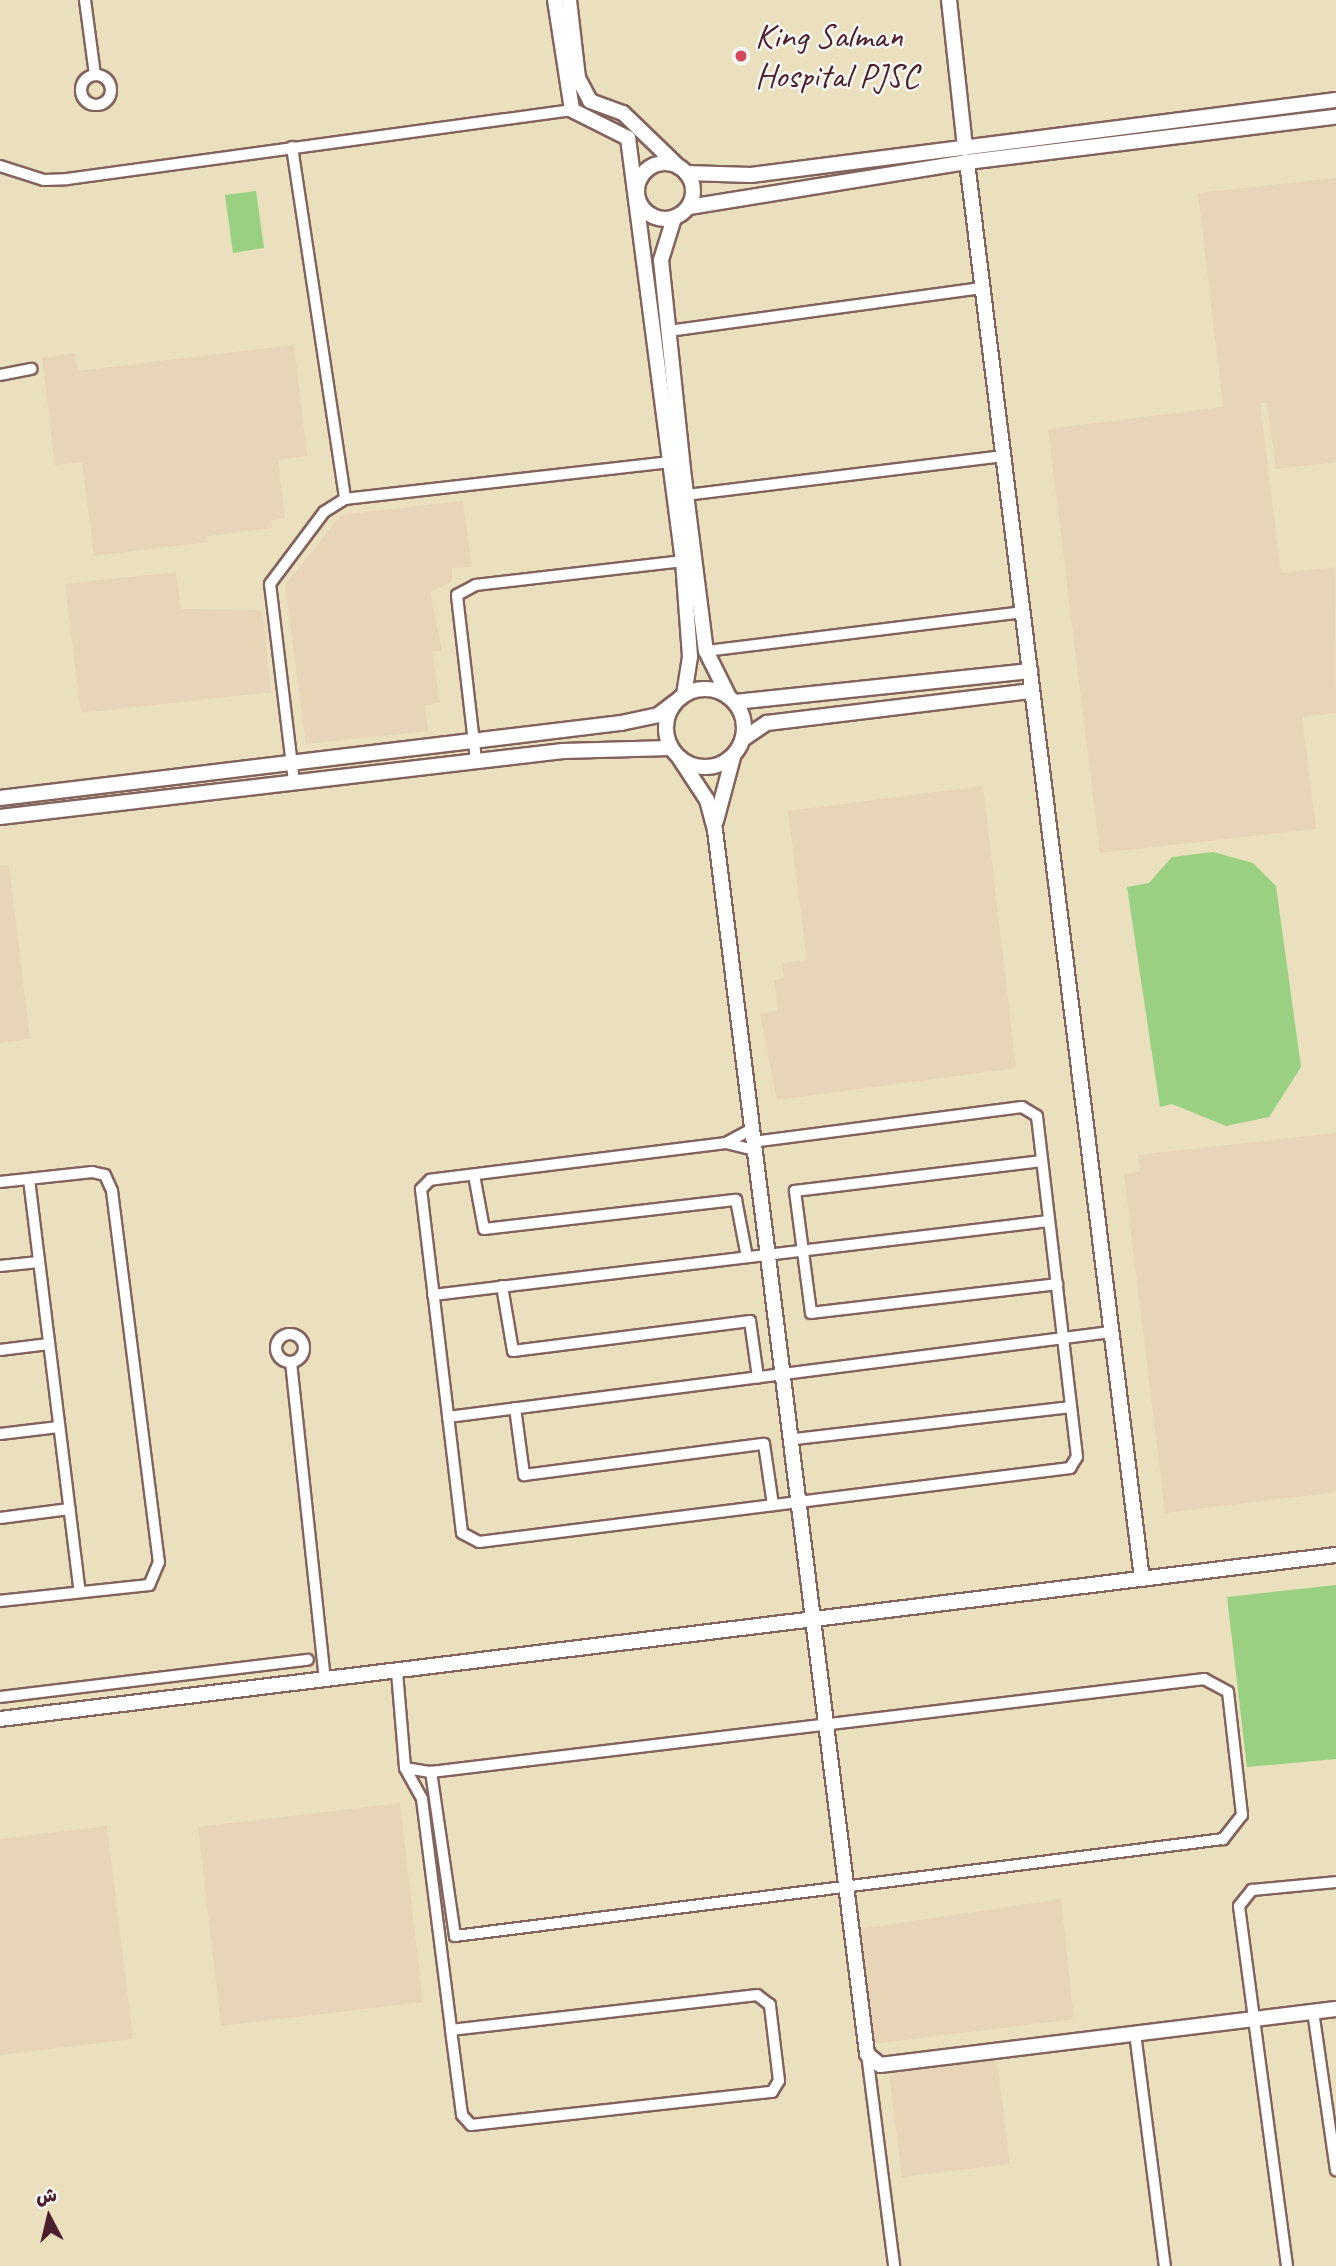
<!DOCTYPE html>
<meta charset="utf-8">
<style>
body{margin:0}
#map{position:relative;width:1336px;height:2266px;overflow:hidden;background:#eae0bd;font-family:Caveat,"Playpen Sans Arabic",sans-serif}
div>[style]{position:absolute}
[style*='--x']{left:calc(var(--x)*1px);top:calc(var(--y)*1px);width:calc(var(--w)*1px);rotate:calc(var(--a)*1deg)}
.built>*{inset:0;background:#e8d4b7}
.green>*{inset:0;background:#99d082}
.roads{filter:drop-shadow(2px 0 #82635e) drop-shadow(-2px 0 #82635e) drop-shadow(0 2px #82635e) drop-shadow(0 -2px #82635e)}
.street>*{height:10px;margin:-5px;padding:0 5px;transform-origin:5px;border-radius:5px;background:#fff}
.street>.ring{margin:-5px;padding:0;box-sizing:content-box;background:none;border:10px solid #fff;border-radius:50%}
.secondary>*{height:14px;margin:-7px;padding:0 7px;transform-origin:7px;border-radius:7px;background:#fff}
.secondary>.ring{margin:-7px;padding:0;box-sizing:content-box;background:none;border:14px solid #fff;border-radius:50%}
.dots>*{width:19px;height:19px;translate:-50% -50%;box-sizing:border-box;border:4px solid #f6f6f2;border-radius:50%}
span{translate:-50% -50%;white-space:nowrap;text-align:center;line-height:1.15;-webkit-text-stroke:5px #f6f6f2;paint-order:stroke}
.poi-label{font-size:35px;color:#4a1f2b}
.left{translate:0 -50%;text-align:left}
.north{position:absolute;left:14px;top:2182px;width:70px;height:70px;-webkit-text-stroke:5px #f6f6f2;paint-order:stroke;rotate:353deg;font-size:19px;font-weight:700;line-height:28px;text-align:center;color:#4a1f2b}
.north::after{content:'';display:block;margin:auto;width:24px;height:32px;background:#4a1f2b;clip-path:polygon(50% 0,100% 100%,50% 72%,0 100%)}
</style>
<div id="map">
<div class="built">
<i style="clip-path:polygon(1336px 178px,1336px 462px,1276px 469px,1267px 403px,1260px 403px,1281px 573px,1335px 567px,1336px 713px,1302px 717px,1316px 829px,1100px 853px,1048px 429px,1223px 407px,1198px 193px)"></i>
<i style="clip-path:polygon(294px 345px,307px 456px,278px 460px,285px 518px,271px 520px,272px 528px,207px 536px,207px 542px,94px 556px,82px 462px,55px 465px,42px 358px,75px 353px,78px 371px)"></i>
<i style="clip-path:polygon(463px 501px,472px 567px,452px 568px,452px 582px,430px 592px,442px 651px,432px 651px,440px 703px,425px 705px,428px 731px,306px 744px,285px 585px,341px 515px)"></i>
<i style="clip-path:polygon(176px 572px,181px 609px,262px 610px,271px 692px,81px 713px,65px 584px)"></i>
<i style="clip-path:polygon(983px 786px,1016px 1068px,777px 1100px,760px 1013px,778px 1011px,774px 980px,784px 978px,782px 963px,807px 960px,788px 811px)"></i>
<i style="clip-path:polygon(9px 865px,30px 1039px,0 1043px,0 866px)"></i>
<i style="clip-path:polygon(1336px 1133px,1336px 1492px,1165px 1513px,1124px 1174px,1140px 1171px,1138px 1155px)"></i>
<i style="clip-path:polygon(400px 1803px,423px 2002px,221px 2026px,198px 1827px)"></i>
<i style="clip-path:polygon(107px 1826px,133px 2039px,0 2055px,0 1839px)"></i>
<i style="clip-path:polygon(1061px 1899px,1074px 2019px,871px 2044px,860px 1929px)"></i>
<i style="clip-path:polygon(997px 2060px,1010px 2164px,902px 2177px,889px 2073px)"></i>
</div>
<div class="green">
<i style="clip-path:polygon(256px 191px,264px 248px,233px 253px,225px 195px)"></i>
<i style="clip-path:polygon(1213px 852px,1253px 863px,1276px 886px,1301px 1067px,1269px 1117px,1226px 1126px,1172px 1104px,1160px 1107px,1127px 887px,1149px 883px,1172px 857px)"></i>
<i style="clip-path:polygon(1336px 1585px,1336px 1759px,1247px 1767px,1227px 1597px)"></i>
</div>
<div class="roads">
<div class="street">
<i style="--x:85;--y:0;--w:76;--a:82.4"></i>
<i class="ring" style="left:81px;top:75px;width:20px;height:20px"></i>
<i style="--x:292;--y:147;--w:356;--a:81.4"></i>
<i style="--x:0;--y:166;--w:46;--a:17.7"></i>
<i style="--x:44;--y:180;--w:23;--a:-2"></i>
<i style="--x:67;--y:179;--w:510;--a:-7.78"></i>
<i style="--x:668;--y:331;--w:317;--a:-7.8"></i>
<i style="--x:0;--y:375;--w:32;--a:-11"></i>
<i style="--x:686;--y:495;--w:319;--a:-7"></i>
<i style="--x:706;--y:651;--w:319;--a:-7"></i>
<i style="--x:476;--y:760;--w:166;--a:-96.6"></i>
<i style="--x:457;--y:595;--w:21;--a:-28"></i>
<i style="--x:476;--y:585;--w:208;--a:-6.6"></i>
<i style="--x:294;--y:782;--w:199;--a:-96.9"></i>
<i style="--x:270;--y:584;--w:90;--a:-53.1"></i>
<i style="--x:324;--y:512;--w:25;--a:-32"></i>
<i style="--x:345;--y:499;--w:327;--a:-6.5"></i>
<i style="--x:752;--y:1129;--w:30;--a:152"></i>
<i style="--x:726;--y:1143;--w:298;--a:172.9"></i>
<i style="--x:430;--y:1180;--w:13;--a:135"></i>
<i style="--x:421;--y:1189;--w:346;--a:83.2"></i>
<i style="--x:462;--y:1533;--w:19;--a:28"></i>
<i style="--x:479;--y:1542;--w:596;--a:-7.14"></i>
<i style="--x:1070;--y:1468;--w:13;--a:-58"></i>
<i style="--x:1077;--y:1457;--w:343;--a:-96.7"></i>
<i style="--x:1037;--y:1116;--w:17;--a:-149"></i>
<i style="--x:1022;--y:1107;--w:271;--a:172.6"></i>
<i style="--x:726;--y:1143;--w:30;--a:14"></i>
<i style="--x:1042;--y:1161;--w:249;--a:173.1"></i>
<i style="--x:795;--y:1191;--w:123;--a:82.5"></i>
<i style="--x:811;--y:1313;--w:248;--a:-6.7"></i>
<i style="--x:474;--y:1175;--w:55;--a:79.5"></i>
<i style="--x:484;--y:1229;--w:254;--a:-6.6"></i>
<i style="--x:736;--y:1200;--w:58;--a:79.1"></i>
<i style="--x:29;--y:1179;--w:416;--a:83"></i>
<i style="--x:0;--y:1182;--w:93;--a:-6.2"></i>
<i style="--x:92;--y:1172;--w:13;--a:13"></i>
<i style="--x:105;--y:1175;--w:17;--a:66"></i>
<i style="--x:112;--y:1191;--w:374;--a:82.8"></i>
<i style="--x:159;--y:1562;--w:25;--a:113"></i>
<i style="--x:149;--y:1585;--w:150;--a:173.9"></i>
<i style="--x:0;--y:1266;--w:39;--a:-6"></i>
<i style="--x:502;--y:1286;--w:66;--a:80.4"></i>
<i style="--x:513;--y:1351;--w:239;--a:-7.2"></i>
<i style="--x:750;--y:1321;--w:57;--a:81.9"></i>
<i style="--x:433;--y:1295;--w:620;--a:-6.85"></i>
<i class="ring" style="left:276px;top:1334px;width:18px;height:18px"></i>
<i style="--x:0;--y:1350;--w:49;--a:-7"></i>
<i style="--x:291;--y:1362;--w:320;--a:83.9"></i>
<i style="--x:515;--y:1408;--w:68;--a:82.3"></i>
<i style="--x:524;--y:1475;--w:242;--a:-7.4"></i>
<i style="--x:764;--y:1444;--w:62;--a:81.6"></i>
<i style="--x:448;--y:1417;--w:668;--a:-7.31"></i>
<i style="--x:0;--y:1434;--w:59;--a:-6.8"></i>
<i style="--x:795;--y:1439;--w:278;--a:-6.6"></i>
<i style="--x:0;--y:1518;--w:70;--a:-7.4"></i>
<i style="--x:397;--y:1672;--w:96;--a:85.2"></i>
<i style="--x:405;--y:1768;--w:35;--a:61"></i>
<i style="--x:422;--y:1799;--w:233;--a:82.8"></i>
<i style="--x:451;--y:2030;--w:86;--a:82.6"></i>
<i style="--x:462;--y:2115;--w:13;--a:48"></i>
<i style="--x:471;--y:2125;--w:303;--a:-6.3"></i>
<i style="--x:772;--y:2092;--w:13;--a:-58"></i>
<i style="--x:779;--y:2081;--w:77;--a:-96.8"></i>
<i style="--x:770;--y:2005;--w:16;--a:-142"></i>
<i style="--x:757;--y:1995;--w:308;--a:173.5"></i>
<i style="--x:0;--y:1697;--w:310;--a:-6.9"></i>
<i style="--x:405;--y:1768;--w:26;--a:9"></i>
<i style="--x:431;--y:1772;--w:779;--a:-6.86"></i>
<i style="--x:1204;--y:1679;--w:27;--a:28"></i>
<i style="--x:1228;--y:1692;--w:124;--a:83.5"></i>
<i style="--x:1242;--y:1815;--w:31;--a:128"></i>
<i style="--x:1223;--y:1839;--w:774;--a:172.8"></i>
<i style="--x:455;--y:1936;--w:166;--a:-98.3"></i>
<i style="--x:1313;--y:2011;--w:161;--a:81.8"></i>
<i style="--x:1135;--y:2033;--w:235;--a:82.7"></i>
<i style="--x:867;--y:2054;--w:214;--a:82.7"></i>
<i style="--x:1287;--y:2266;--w:363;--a:-97.6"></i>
<i style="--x:1239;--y:1906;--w:21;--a:-51"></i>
<i style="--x:1252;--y:1890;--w:84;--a:-5.4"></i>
</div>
<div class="secondary">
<i style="--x:555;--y:0;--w:111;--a:81.2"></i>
<i style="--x:572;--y:110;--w:63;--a:26.6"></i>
<i style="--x:628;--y:138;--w:427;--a:82.6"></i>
<i style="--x:683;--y:561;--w:96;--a:85.8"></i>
<i style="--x:690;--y:657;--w:37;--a:99"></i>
<i style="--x:569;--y:0;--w:79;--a:83.4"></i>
<i style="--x:578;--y:78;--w:26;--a:62"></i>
<i style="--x:590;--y:101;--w:35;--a:20"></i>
<i style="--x:623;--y:113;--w:78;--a:44"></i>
<i style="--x:949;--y:0;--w:149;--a:83.8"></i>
<i style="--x:967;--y:162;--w:1428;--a:82.96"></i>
<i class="ring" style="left:637px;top:163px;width:42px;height:42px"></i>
<i style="--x:686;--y:173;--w:65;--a:1.8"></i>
<i style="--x:751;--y:175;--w:590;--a:-7.31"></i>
<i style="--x:689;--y:207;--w:282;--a:-9.2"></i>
<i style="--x:967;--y:162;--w:372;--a:-7"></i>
<i style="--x:674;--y:218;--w:44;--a:107.2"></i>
<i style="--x:661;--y:260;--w:219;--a:84"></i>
<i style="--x:684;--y:478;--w:174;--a:82.8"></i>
<i style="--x:706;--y:651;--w:51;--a:63.4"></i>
<i class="ring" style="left:666px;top:689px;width:64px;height:64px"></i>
<i style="--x:735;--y:702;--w:297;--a:-6"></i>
<i style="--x:743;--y:739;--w:29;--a:-34"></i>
<i style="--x:767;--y:723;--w:267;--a:-6.9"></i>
<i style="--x:680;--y:759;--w:49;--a:56.6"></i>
<i style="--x:707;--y:800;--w:31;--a:75"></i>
<i style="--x:715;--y:830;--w:1233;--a:82.92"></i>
<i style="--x:867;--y:2054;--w:17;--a:40"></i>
<i style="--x:880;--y:2065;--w:459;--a:-7"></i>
<i style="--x:0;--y:798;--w:626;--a:-6.89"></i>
<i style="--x:621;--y:723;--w:38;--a:-12"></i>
<i style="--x:658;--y:715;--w:21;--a:-37"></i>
<i style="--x:0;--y:817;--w:567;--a:-6.69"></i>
<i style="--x:563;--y:751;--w:107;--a:-1.6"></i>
<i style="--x:716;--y:821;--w:66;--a:-75.1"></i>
<i style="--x:0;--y:1719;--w:1346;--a:-7"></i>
</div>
</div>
<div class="dots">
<i style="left:741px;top:56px;background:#d1495b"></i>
</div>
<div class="poi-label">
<span class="left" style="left:755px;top:56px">King Salman<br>Hospital PJSC</span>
</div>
<div class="north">ش</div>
</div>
